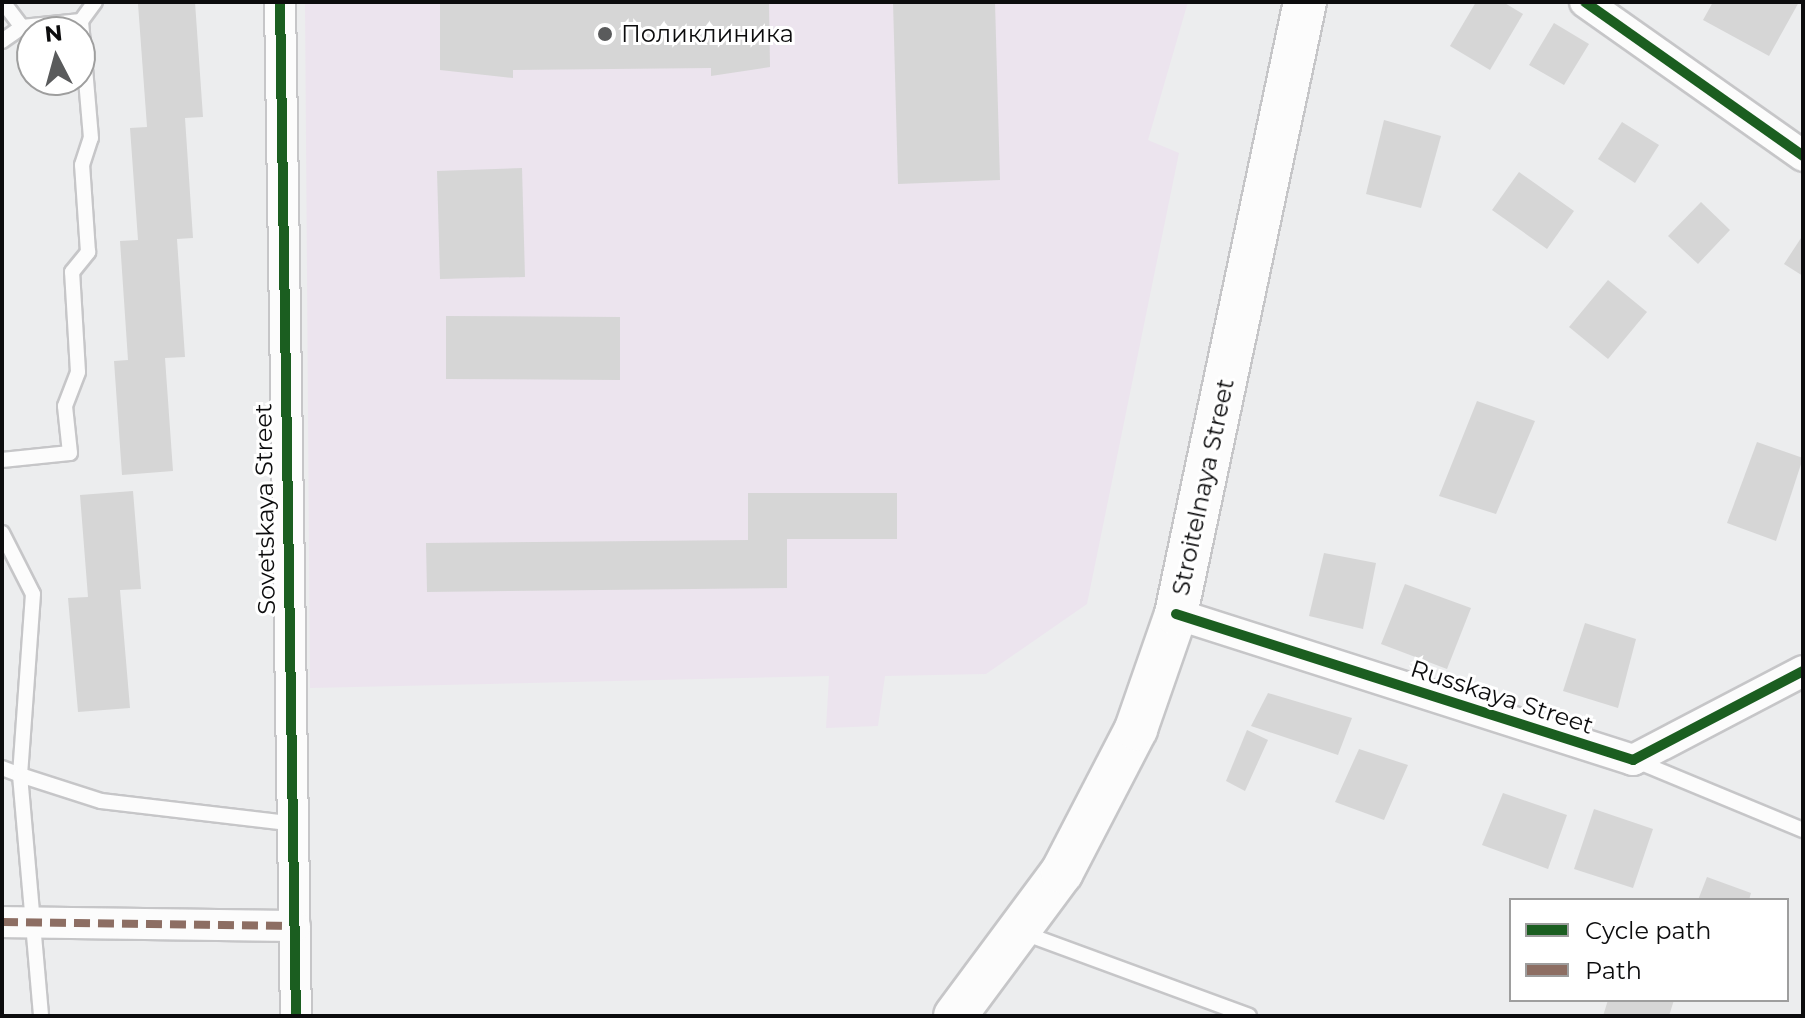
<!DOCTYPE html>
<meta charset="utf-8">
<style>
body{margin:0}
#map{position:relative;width:1805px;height:1018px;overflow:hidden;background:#ecedee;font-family:Montserrat,sans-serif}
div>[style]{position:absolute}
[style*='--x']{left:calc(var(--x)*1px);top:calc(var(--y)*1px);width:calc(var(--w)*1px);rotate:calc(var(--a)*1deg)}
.medical>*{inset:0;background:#ece4ee}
.building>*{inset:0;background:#d6d6d6}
.roads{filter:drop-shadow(2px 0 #c6c6c8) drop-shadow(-2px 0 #c6c6c8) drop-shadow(0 2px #c6c6c8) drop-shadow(0 -2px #c6c6c8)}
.service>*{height:14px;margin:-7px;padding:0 7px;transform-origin:7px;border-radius:7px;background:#fcfcfc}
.minor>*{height:30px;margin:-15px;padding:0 15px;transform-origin:15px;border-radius:15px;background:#fcfcfc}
.secondary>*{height:42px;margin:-21px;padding:0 21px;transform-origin:21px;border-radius:21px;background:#fcfcfc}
.quiet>*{height:8px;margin-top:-4px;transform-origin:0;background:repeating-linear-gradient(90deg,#8d6e63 0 16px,transparent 0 24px)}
.cycleway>*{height:10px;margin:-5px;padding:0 5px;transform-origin:5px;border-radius:5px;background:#1b5e20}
.dots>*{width:22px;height:22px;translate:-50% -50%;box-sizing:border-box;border:4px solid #fff;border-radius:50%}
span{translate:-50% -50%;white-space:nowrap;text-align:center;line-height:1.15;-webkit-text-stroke:6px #fff;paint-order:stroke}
.poi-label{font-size:24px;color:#0c0c0d}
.left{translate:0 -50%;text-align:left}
.street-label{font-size:24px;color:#0c0c0d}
.frame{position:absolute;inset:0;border:4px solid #0c0c0d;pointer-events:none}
.legend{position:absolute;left:1509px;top:898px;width:280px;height:104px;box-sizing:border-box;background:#fff;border:2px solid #9e9e9e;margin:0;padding:10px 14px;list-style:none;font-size:24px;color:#0c0c0d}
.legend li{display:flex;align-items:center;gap:16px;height:40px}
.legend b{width:40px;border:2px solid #9e9e9e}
.north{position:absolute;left:16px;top:16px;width:80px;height:80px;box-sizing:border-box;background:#fff;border:2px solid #9e9e9e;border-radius:50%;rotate:354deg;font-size:22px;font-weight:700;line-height:32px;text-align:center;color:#0c0c0d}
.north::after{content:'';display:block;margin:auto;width:28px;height:36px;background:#5a5b5c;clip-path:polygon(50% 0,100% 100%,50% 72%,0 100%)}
</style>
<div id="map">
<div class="medical">
<i style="clip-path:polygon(305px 2px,1188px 2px,1148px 140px,1179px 153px,1087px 604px,986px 674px,885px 676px,878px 726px,826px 728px,829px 676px,310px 688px)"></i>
</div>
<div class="building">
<i style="clip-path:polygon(195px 2px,203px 117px,185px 118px,193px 238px,177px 239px,185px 357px,165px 358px,173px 471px,122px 475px,114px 361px,128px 360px,120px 241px,138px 240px,130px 128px,147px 127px,138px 4px)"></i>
<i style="clip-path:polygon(440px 2px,769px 2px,770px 67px,711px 76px,711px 68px,513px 70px,513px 78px,440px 70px)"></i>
<i style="clip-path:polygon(893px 2px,995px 2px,1000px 180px,898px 184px)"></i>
<i style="clip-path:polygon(1476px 2px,1503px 2px,1523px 14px,1490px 70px,1450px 46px)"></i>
<i style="clip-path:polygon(1713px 2px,1799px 2px,1769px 56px,1703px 20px)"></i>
<i style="clip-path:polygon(1554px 23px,1589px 44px,1564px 85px,1529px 65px)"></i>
<i style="clip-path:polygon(1384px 120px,1441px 136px,1421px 208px,1366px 194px)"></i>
<i style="clip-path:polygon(1622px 122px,1659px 145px,1635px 183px,1598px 159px)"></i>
<i style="clip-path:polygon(522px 168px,525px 277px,440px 279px,437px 171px)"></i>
<i style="clip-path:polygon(1519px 172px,1574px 211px,1547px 249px,1492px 210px)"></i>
<i style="clip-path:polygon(1701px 202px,1730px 230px,1698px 264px,1668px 236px)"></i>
<i style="clip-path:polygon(1803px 235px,1803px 276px,1784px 264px)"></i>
<i style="clip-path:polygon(1608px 280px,1647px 312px,1608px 359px,1569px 327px)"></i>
<i style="clip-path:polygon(446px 316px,620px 317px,620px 380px,446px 379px)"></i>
<i style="clip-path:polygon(1477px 401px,1535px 421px,1496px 514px,1439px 496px)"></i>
<i style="clip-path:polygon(1757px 442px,1803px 458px,1776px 541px,1727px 523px)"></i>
<i style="clip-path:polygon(133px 491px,141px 589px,120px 590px,130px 708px,78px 712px,68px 598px,88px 597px,80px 495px)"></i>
<i style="clip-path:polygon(748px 493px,897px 493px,897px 539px,787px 539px,787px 588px,427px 592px,426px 543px,748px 540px)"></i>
<i style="clip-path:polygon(1324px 553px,1376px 563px,1363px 629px,1309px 616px)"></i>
<i style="clip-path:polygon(1405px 584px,1471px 608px,1447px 669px,1381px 644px)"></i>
<i style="clip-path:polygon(1585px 623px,1636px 639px,1618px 708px,1563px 691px)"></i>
<i style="clip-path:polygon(1268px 693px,1352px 718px,1338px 755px,1251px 726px)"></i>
<i style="clip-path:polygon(1247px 730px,1268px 740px,1245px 791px,1226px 781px)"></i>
<i style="clip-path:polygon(1359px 749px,1408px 765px,1384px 820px,1335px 802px)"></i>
<i style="clip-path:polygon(1503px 793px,1567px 815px,1548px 869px,1482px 845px)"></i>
<i style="clip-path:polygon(1594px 809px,1653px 829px,1633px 888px,1574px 869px)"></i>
<i style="clip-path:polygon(1707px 877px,1751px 893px,1749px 900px,1698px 900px)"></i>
<i style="clip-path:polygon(1608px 1000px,1674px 1000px,1669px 1016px,1603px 1016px)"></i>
</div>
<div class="roads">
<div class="service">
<i style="--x:3;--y:2;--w:31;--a:53"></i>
<i style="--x:22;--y:27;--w:59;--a:-5.8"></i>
<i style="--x:2;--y:41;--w:24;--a:-35"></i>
<i style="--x:2;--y:460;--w:68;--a:-5.9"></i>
<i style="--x:70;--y:453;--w:47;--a:-96.1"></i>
<i style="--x:65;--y:406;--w:36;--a:-69"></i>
<i style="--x:78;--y:372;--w:100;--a:-93.4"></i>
<i style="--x:72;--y:272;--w:26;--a:-51"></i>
<i style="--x:88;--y:252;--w:87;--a:-93.9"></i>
<i style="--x:82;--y:165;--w:28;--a:-72"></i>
<i style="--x:91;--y:138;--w:117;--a:-94.9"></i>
<i style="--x:81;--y:21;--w:24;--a:-54"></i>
<i style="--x:2;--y:533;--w:68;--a:63.1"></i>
<i style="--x:33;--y:594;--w:181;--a:94.1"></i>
<i style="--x:20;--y:775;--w:85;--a:17.8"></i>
<i style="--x:101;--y:801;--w:188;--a:6.7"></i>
<i style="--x:1634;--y:760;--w:183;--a:22.5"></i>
<i style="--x:2;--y:768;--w:19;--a:21"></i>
<i style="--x:20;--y:775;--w:242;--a:85"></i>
<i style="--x:1021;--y:932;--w:243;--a:20.2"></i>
</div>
<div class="minor">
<i style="--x:280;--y:2;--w:1014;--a:89.1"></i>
<i style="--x:1585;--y:2;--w:267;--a:35.2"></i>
<i style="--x:1176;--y:614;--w:480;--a:17.7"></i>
<i style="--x:1633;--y:760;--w:192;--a:-27.6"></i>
<i style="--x:2;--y:922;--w:293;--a:0.8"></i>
</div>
<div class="secondary">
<i style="--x:955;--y:1016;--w:179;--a:-53.4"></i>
<i style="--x:1062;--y:872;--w:161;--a:-62.6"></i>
<i style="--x:1136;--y:729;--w:122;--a:-70.8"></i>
<i style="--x:1176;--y:614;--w:625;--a:-78.1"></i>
</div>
</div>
<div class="quiet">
<i style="--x:2;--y:922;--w:293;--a:0.8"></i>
</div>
<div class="cycleway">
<i style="--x:280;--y:2;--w:1014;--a:89.1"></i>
<i style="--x:1585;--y:2;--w:267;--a:35.2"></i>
<i style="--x:1176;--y:614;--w:480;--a:17.7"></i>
<i style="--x:1633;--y:760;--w:192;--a:-27.6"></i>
</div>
<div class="dots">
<i style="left:605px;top:34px;background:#5a5b5c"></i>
</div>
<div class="poi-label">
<span class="left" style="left:621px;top:34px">Поликлиника</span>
</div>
<div class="street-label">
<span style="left:1203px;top:487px;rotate:-78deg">Stroitelnaya Street</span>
<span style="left:265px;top:509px;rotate:-91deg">Sovetskaya Street</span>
<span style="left:1502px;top:697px;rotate:18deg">Russkaya Street</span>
</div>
<div class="frame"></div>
<ul class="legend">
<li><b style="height:10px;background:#1b5e20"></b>Cycle path</li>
<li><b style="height:10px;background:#8d6e63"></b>Path</li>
</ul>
<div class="north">N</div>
</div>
